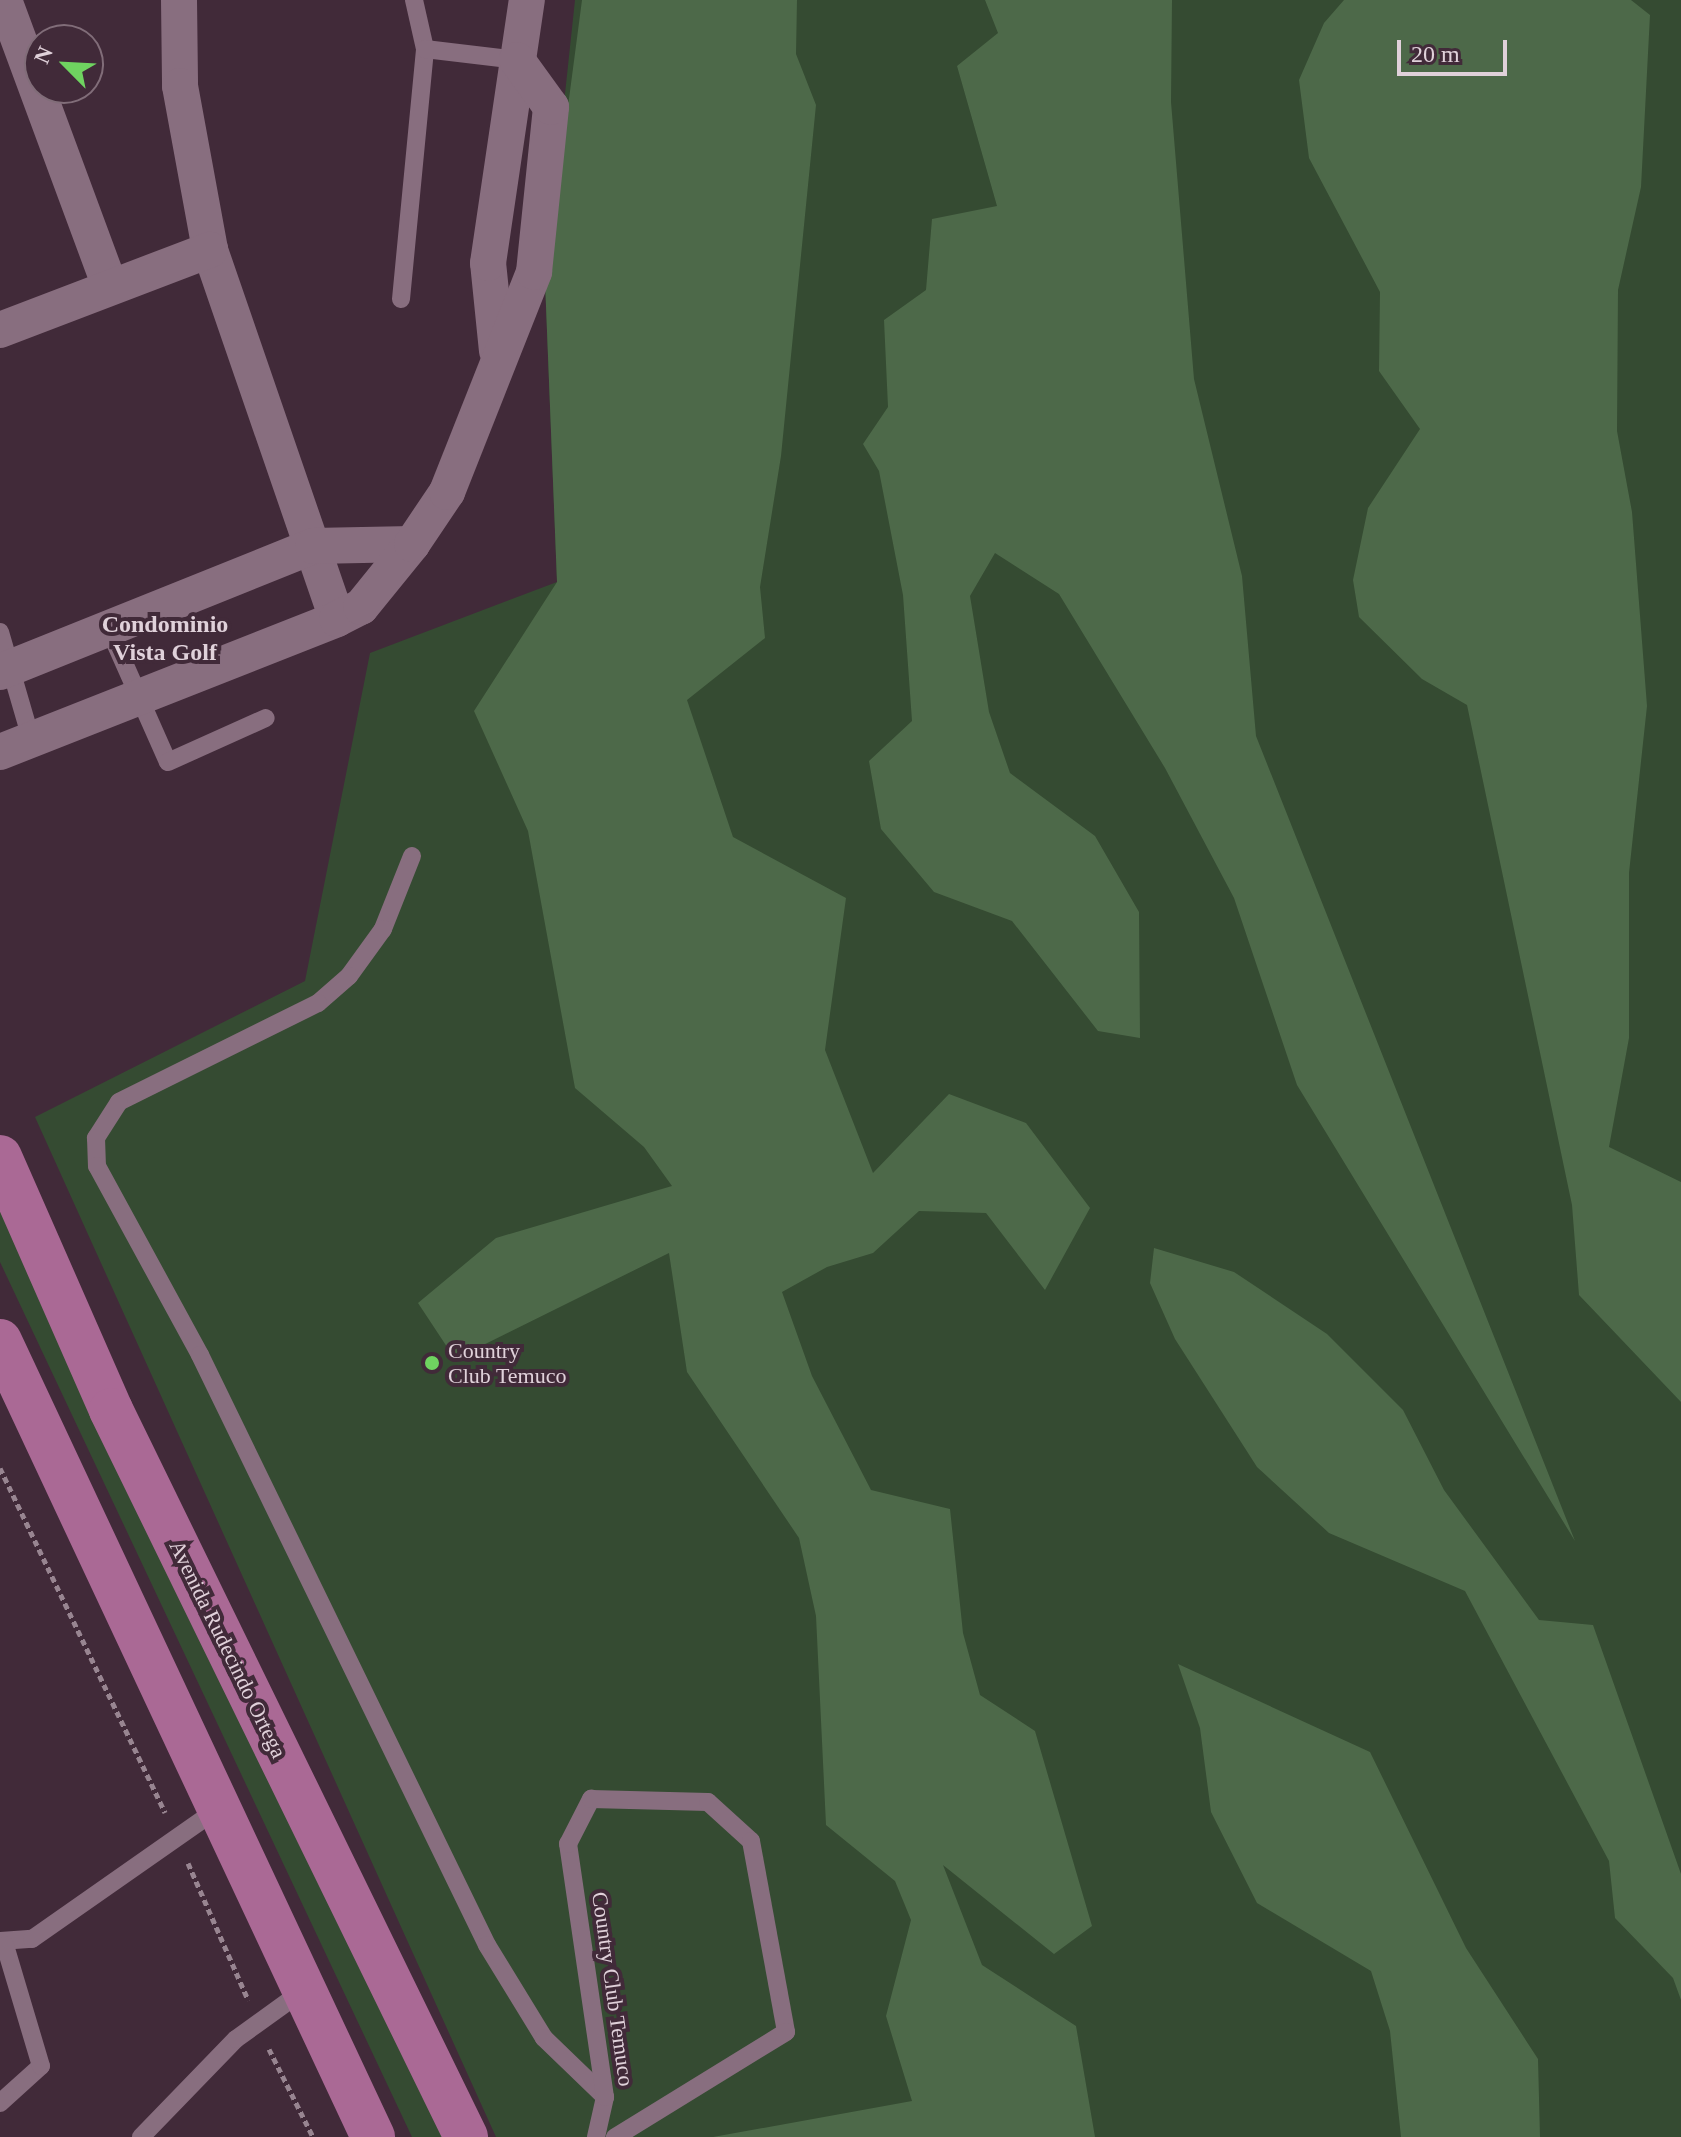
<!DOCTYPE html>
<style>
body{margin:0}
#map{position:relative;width:1681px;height:2137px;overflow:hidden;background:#412a39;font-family:"Times New Roman",serif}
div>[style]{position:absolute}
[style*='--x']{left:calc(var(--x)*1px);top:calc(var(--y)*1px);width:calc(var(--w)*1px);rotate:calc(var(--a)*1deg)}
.green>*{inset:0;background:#354b32}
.forest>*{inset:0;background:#4d6949}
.path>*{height:5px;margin-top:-2.5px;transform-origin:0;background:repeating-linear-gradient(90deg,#988591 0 6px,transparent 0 10px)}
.service>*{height:18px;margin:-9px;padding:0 9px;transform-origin:9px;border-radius:9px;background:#886e7f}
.minor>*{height:36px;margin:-18px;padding:0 18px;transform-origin:18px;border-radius:18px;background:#886e7f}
.primary>*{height:44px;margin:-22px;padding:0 22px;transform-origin:22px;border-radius:22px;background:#aa6995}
.dots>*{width:22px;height:22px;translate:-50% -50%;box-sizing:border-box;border:4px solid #412a39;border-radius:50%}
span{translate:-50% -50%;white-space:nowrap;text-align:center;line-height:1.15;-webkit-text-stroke:8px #412a39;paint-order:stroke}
.poi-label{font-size:22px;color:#e0d1da}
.left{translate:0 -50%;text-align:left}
.street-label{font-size:22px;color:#e0d1da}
.neighbourhood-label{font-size:24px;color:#e0d1da;font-weight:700}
.north{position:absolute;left:24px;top:24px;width:80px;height:80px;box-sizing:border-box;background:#412a39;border:2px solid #816d79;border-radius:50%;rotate:294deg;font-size:22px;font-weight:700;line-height:32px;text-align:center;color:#e0d1da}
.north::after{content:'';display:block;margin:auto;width:28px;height:36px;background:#6fd360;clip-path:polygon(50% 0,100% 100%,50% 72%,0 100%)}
.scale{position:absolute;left:1397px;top:40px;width:110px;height:36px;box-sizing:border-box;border:4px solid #e0d1da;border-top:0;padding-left:10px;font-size:24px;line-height:28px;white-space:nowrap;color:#e0d1da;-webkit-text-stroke:6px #412a39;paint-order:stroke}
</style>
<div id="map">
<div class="green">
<i style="clip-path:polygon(575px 0,1681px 0,1681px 2137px,496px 2137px,35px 1117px,305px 981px,370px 653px,557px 582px,545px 281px)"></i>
<i style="clip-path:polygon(0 1198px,443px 2137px,412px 2137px,0 1262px)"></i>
</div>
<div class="forest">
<i style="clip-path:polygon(582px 0,797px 0,796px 54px,816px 105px,781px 456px,760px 587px,765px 638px,687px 700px,733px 837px,846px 898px,825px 1050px,873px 1173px,949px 1094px,1026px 1123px,1090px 1208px,1045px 1290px,986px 1213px,919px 1211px,873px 1253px,827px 1267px,782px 1292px,812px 1376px,871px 1490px,950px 1509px,963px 1633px,980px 1695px,1035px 1731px,1092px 1926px,1054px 1954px,943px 1865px,982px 1965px,1076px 2026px,1095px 2137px,713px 2137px,912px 2101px,886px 2016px,911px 1920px,895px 1881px,826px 1825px,816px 1616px,799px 1538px,687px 1372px,669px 1253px,455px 1359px,418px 1303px,496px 1238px,672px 1186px,644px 1147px,575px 1088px,528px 831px,474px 711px,557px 582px,545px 281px)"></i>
<i style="clip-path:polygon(985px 0,1172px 0,1171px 102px,1194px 379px,1242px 576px,1256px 736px,1575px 1541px,1297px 1085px,1234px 898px,1165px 768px,1059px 594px,995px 553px,970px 596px,989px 712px,1010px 773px,1095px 836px,1139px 912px,1140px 1038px,1098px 1031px,1012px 921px,934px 892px,881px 829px,869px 761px,912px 721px,903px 595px,879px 471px,863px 444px,888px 407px,884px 320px,926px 290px,932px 219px,997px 206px,957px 66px,998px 33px)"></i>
<i style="clip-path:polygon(1344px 0,1631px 0,1650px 15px,1641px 187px,1618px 290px,1617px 431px,1632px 512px,1647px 706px,1629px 873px,1629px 1038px,1609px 1147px,1681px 1182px,1681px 1402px,1579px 1295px,1572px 1205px,1467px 705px,1422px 679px,1359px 617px,1353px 580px,1368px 508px,1420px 429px,1379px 371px,1380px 292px,1309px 158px,1299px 80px,1324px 23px)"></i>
<i style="clip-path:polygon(1154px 1248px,1234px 1272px,1327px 1334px,1403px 1410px,1444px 1490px,1539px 1620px,1593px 1625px,1681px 1874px,1681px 2000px,1673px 1978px,1615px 1918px,1609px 1861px,1465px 1591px,1329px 1533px,1257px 1467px,1175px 1339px,1150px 1283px)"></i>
<i style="clip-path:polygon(1178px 1664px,1370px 1752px,1466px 1948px,1538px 2059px,1540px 2137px,1401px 2137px,1390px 2031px,1371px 1971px,1257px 1903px,1211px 1812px,1200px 1728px)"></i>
</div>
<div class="path">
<i style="--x:0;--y:1468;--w:382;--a:64.4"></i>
<i style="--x:188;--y:1863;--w:150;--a:66.3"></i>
<i style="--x:269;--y:2049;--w:98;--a:63.4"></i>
</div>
<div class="service">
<i style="--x:414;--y:0;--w:50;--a:77.3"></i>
<i style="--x:401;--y:299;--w:251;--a:-84.5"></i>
<i style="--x:425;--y:49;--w:93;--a:6.8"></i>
<i style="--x:109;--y:629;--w:145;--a:66.1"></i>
<i style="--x:168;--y:762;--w:107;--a:-24.2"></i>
<i style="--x:0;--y:632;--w:111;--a:73.8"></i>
<i style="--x:412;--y:856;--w:79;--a:111.7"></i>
<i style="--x:383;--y:929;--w:58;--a:125.9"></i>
<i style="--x:349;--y:976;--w:41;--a:138.9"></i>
<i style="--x:318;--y:1003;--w:222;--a:153.6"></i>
<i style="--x:119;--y:1102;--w:43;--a:122.6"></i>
<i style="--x:96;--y:1138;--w:28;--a:88"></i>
<i style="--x:97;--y:1166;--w:215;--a:61.4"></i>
<i style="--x:200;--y:1355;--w:656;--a:64.06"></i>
<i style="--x:487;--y:1945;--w:109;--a:58.5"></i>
<i style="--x:544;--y:2038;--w:85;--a:44"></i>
<i style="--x:0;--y:1941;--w:32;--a:-4"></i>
<i style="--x:32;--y:1939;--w:227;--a:-35"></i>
<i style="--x:0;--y:2103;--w:55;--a:-42.1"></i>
<i style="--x:41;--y:2066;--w:126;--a:-106.6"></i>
<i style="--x:141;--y:2137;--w:136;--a:-45.9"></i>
<i style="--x:236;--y:2039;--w:84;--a:-35.8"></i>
<i style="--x:596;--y:2137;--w:41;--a:-77.3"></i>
<i style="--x:605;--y:2097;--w:256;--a:-98.3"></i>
<i style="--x:568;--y:1844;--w:51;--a:-62.9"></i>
<i style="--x:591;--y:1799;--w:117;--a:1.5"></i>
<i style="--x:708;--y:1802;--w:58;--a:42.2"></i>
<i style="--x:751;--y:1841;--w:194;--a:79.6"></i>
<i style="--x:786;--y:2032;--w:201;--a:148.4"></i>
</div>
<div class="minor">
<i style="--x:4;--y:0;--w:306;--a:69.7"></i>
<i style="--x:179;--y:0;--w:86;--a:89.3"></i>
<i style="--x:180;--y:86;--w:167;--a:79.6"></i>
<i style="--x:210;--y:250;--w:390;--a:71"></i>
<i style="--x:0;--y:330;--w:225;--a:-20.9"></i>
<i style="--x:497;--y:351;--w:88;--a:-95.8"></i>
<i style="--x:488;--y:263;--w:266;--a:-81.6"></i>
<i style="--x:0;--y:672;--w:337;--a:-21.9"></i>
<i style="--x:313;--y:546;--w:99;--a:-1.2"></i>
<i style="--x:0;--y:752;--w:362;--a:-21.5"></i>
<i style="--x:337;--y:619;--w:27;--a:-27"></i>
<i style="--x:361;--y:607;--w:81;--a:-51"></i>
<i style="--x:412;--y:544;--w:63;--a:-56.1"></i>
<i style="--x:447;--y:492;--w:237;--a:-68.4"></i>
<i style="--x:534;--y:272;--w:166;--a:-84.1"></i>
<i style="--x:551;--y:107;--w:58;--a:-125.9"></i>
</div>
<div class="primary">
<i style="--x:0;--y:1157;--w:276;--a:66.3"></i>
<i style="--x:111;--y:1410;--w:809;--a:63.97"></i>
<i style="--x:0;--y:1341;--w:879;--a:64.89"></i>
</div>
<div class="dots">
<i style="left:432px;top:1363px;background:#6fd360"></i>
</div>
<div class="poi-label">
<span class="left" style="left:448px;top:1363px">Country<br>Club Temuco</span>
</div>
<div class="street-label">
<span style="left:228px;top:1649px;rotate:64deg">Avenida Rudecindo Ortega</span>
<span style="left:613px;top:1989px;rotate:82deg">Country Club Temuco</span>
</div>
<div class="neighbourhood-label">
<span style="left:165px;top:639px">Condominio<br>Vista Golf</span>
</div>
<div class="north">N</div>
<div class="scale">20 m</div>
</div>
